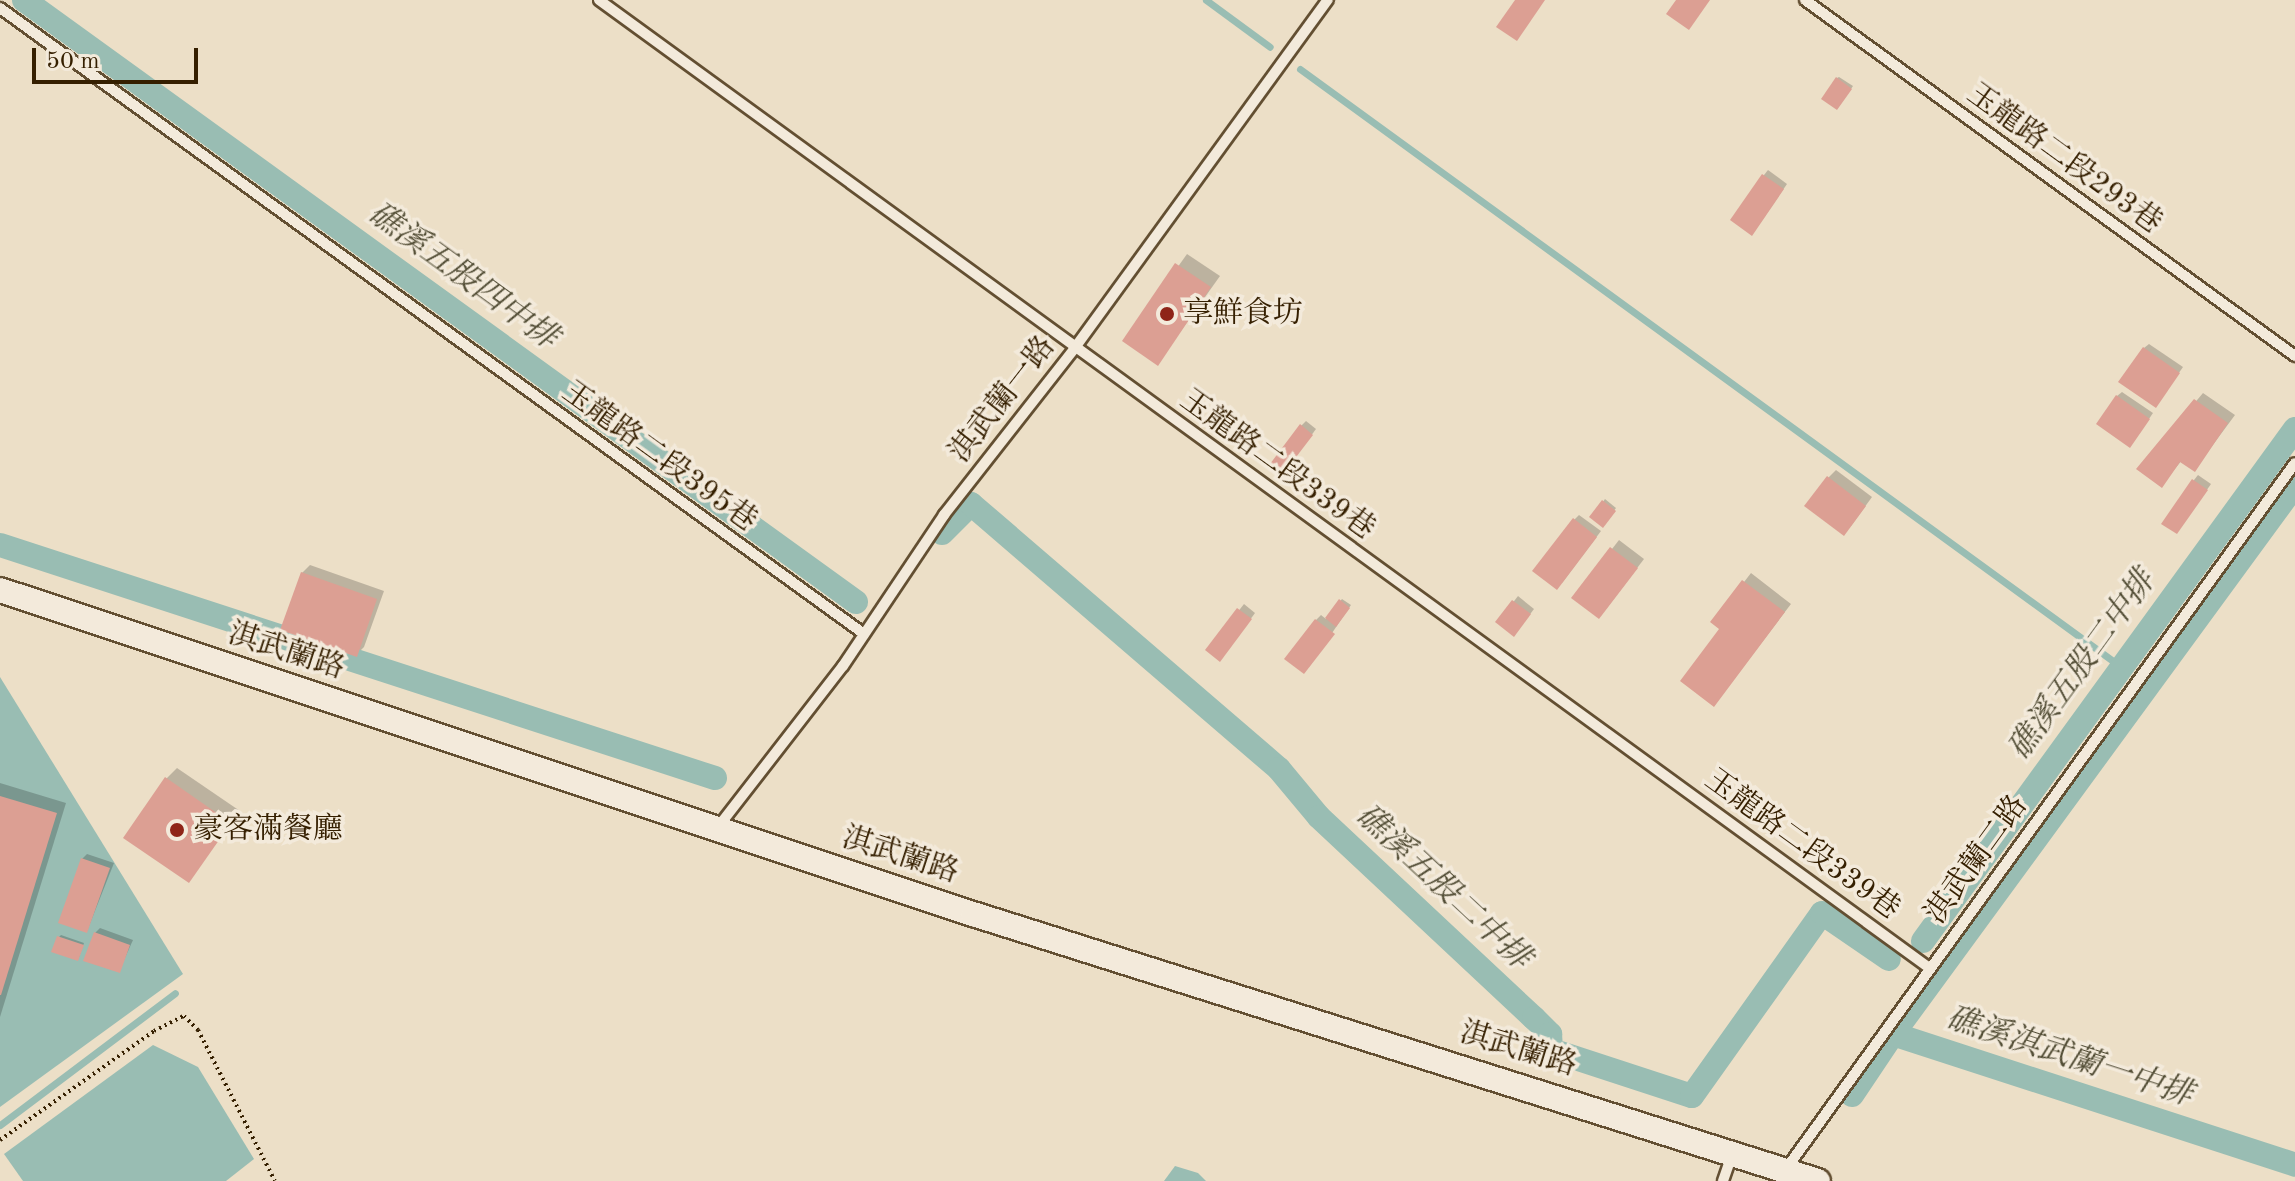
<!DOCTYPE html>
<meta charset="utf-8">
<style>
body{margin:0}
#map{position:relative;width:2295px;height:1181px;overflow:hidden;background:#ecdfc7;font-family:"Old Standard TT","Noto Serif TC",serif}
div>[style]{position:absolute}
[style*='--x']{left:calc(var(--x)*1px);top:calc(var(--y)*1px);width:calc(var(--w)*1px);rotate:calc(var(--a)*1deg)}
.water>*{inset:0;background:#99bdb3}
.shadow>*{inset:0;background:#0003}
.stream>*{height:7px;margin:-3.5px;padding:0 3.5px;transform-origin:3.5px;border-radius:3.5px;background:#99bdb3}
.canal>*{height:24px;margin:-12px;padding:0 12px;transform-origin:12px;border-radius:12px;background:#99bdb3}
.building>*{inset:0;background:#dc9f93}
.path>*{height:4px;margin-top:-2px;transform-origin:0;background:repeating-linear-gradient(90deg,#351f00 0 2px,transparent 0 6px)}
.roads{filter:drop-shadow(2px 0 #634f32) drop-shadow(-2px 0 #634f32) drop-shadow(0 2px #634f32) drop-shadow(0 -2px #634f32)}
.service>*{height:10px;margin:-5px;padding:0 5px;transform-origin:5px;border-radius:5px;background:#f3eadb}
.tertiary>*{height:24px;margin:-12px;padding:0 12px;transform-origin:12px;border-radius:12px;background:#f3eadb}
.dots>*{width:22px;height:22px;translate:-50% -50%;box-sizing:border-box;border:4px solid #f3eadb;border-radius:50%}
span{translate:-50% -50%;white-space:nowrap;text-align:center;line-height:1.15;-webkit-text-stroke:7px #f3eadb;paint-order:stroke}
.street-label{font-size:30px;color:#351f00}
.poi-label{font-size:30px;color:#351f00}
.left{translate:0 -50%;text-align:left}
.water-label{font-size:32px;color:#534e36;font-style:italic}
.scale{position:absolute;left:32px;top:48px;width:166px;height:36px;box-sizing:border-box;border:4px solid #351f00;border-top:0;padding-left:10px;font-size:24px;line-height:28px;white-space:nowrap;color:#351f00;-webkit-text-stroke:6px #f3eadb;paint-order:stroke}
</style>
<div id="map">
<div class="water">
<i style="clip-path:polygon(0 677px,183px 974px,0 1107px)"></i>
<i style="clip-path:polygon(153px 1045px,198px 1067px,254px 1159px,226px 1181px,23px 1181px,4px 1154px)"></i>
<i style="clip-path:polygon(1175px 1166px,1198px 1173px,1206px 1181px,1164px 1181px)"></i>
</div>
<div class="shadow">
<i style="clip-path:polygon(1839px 77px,1853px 86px,1839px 106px,1837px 78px)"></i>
<i style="clip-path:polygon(1768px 170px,1787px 184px,1756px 229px,1764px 175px)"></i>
<i style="clip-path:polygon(1187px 254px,1220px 276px,1158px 363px,1125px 341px)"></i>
<i style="clip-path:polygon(2149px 344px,2183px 367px,2160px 400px,2144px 348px)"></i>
<i style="clip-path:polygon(2122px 392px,2153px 413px,2134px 441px,2117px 396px)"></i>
<i style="clip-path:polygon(2203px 393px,2235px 415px,2195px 469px,2182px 460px,2162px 485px,2139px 469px)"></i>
<i style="clip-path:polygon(1306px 421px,1316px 429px,1285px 471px,1301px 426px)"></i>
<i style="clip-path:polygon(1836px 470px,1872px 497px,1851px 526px,1828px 478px)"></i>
<i style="clip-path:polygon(2198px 475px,2211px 484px,2181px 527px,2194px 480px)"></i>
<i style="clip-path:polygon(1605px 499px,1616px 508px,1603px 525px,1592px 517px)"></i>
<i style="clip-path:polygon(1579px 515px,1601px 531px,1562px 583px,1574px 520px)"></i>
<i style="clip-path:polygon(1619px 540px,1644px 559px,1606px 609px,1574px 598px)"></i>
<i style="clip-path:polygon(310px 565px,384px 591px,364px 647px,356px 655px,302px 573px)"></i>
<i style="clip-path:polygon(1751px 573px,1791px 604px,1721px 696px,1722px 629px,1713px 622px)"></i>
<i style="clip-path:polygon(1518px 596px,1534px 609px,1518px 630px,1498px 622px)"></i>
<i style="clip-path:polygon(1342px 599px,1351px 605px,1309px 667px,1316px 620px,1321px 615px,1326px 619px)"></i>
<i style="clip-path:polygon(1244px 604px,1255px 613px,1225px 654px,1208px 650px)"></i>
<i style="clip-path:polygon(177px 768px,240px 811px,189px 880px,166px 779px)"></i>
<i style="clip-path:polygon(0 783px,66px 803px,0 1017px)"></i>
<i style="clip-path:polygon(87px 854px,114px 863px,87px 931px,82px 859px)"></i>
<i style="clip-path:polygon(100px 928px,133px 940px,119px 971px,95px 933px)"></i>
<i style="clip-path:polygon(61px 935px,84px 943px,79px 957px,59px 937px)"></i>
</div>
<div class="stream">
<i style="--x:1206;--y:0;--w:79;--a:36.3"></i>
<i style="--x:30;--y:5;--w:7;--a:-45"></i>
<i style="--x:1300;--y:69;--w:1019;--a:36.06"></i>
<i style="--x:2147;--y:686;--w:2;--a:27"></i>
<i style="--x:0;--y:1125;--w:219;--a:-37"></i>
</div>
<div class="canal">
<i style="--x:24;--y:0;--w:1027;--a:35.89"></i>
<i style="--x:942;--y:533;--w:41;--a:-45"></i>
<i style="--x:971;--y:504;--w:406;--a:40.7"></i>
<i style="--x:1279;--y:769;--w:62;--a:50.2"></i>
<i style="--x:1319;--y:817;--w:294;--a:43.1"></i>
<i style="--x:1534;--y:1018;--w:23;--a:45"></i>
<i style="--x:1550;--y:1034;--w:16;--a:86"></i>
<i style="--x:1551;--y:1050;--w:148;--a:18.1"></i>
<i style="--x:1692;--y:1096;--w:224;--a:-54.6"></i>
<i style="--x:1822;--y:913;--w:81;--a:34.5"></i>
<i style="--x:0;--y:545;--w:752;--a:18.05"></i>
<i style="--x:1923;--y:941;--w:633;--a:-54"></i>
<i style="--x:1893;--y:1034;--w:680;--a:-53.79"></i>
<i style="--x:1852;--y:1095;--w:73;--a:-56.1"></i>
<i style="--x:1893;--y:1034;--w:423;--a:18"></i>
</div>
<div class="building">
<i style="clip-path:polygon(1515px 0,1545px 0,1517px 41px,1496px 27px)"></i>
<i style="clip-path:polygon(1676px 0,1710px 0,1689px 30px,1666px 14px)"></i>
<i style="clip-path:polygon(1836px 77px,1852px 89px,1837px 110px,1821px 99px)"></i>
<i style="clip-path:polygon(1762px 174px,1784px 189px,1752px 236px,1730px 220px)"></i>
<i style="clip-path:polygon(1175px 263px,1211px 287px,1158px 366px,1122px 341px)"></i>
<i style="clip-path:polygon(2143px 347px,2180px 373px,2156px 408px,2118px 382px)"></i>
<i style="clip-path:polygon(2116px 395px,2150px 419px,2130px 448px,2096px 424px)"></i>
<i style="clip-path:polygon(2194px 399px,2228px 423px,2195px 472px,2180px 462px,2162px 488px,2136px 469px)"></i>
<i style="clip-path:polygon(1300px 424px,1313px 435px,1280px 478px,1267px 468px)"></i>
<i style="clip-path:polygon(1827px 476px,1866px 506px,1844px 536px,1804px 506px)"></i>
<i style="clip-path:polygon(2192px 479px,2208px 490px,2177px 534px,2161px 524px)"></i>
<i style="clip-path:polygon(1602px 500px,1616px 511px,1603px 528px,1589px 517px)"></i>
<i style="clip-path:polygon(1573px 518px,1597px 537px,1557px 590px,1532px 571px)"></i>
<i style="clip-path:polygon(1610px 547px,1638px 568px,1599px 619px,1571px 598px)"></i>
<i style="clip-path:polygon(301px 572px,377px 599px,357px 657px,280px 630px)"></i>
<i style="clip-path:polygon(1742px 580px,1785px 612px,1714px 707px,1680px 681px,1719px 629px,1710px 622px)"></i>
<i style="clip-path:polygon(1339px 599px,1350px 608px,1336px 627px,1325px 618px)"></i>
<i style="clip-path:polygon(1512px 600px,1531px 614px,1514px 637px,1495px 622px)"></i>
<i style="clip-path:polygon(1237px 608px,1252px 619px,1220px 662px,1205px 650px)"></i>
<i style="clip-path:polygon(1315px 619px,1335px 634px,1304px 674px,1284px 659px)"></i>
<i style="clip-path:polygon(165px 777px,231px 823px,189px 883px,123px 838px)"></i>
<i style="clip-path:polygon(0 796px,57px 813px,1px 995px,0 995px)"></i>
<i style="clip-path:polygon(81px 858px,110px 868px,87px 933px,58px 923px)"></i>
<i style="clip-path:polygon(94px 932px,130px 945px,120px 973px,83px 961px)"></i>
<i style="clip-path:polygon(57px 936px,84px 945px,78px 961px,51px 952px)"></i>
</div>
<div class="path">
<i style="--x:0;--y:1140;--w:189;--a:-35.3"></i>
<i style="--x:154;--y:1031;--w:34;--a:-27"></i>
<i style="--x:184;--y:1016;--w:20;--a:45"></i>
<i style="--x:198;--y:1030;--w:169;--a:63"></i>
</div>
<div class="roads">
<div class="service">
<i style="--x:599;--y:0;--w:1644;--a:36.04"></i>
<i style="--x:1805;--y:0;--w:606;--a:36"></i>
<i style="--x:0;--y:8;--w:1067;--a:35.92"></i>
<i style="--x:718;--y:827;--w:204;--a:-52.2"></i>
<i style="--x:843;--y:666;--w:182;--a:-56.2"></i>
<i style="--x:944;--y:515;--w:211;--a:-51.9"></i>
<i style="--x:1074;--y:349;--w:432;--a:-54"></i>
<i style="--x:1786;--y:1169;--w:870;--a:-54.21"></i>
<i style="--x:1723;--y:1181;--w:31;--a:-71"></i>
</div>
<div class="tertiary">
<i style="--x:0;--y:590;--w:1026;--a:18.42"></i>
<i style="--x:973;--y:914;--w:886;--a:17.54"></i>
</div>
</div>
<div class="dots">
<i style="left:1167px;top:314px;background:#8f2418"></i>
<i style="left:177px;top:830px;background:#8f2418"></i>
</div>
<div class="street-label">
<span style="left:2064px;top:159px;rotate:36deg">玉龍路二段293巷</span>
<span style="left:1003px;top:400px;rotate:-52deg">淇武蘭一路</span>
<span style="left:659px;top:457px;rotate:36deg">玉龍路二段395巷</span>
<span style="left:1277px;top:465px;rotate:36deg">玉龍路二段339巷</span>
<span style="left:286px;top:652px;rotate:18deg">淇武蘭路</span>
<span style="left:1802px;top:845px;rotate:36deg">玉龍路二段339巷</span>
<span style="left:900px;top:856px;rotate:18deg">淇武蘭路</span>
<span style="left:1977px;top:860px;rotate:-54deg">淇武蘭二路</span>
<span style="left:1518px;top:1050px;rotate:17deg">淇武蘭路</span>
</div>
<div class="poi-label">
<span class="left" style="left:1183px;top:314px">享鮮食坊</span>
<span class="left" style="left:193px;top:830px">豪客滿餐廳</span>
</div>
<div class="water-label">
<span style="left:462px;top:277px;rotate:36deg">礁溪五股四中排</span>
<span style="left:2083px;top:666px;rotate:-54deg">礁溪五股二中排</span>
<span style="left:1442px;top:888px;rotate:43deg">礁溪五股二中排</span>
<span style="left:2069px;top:1058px;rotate:18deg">礁溪淇武蘭一中排</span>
</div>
<div class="scale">50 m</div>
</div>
